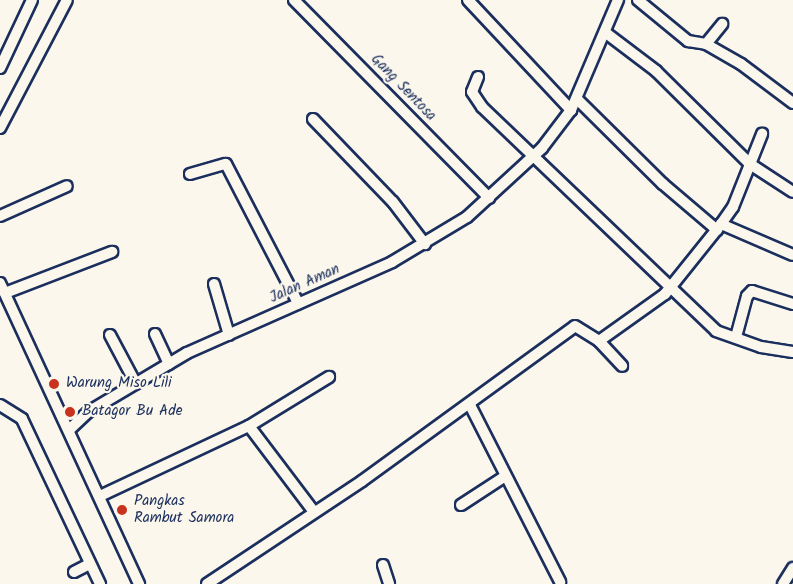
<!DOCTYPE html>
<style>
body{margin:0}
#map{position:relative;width:793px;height:584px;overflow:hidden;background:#fbf7ec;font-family:Kalam,sans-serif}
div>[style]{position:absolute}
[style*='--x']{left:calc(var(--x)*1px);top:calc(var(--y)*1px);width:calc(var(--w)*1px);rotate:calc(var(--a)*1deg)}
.roads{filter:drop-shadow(2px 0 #1b2f5e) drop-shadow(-2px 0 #1b2f5e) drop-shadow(0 2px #1b2f5e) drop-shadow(0 -2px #1b2f5e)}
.minor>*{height:10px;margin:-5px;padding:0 5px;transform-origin:5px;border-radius:5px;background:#fbf7ec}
.dots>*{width:16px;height:16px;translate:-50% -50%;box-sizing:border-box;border:3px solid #fbf7ec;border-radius:50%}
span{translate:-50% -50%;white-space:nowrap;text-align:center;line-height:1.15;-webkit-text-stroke:4.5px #fbf7ec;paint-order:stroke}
.street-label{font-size:15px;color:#1b2f5e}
.poi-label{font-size:15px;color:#1b2f5e}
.left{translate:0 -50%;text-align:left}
</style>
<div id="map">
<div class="roads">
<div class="minor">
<i style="--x:294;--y:0;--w:278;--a:45.4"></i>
<i style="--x:468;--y:0;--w:151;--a:46.9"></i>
<i style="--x:638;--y:0;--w:65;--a:39.4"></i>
<i style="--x:688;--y:41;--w:18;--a:9"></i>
<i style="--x:706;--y:44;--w:40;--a:29.7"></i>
<i style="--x:741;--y:64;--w:65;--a:36.9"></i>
<i style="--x:606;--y:33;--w:63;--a:37.2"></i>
<i style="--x:656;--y:71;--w:132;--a:44.7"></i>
<i style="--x:750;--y:164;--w:51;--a:33.1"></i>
<i style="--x:706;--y:44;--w:26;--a:-51"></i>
<i style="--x:0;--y:68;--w:75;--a:-64.8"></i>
<i style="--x:478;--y:77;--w:16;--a:112"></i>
<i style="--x:472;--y:92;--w:18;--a:56"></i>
<i style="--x:482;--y:107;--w:324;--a:43.7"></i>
<i style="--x:716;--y:331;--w:48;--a:19.6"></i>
<i style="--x:761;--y:347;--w:32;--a:9"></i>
<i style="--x:577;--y:99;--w:121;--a:44.7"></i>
<i style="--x:663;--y:184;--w:71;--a:40.4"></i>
<i style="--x:313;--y:119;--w:115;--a:46.1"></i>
<i style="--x:393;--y:202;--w:53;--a:52.7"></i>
<i style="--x:0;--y:128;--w:144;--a:-62.4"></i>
<i style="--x:190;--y:174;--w:37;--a:-16"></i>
<i style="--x:226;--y:164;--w:157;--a:62.6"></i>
<i style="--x:0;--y:216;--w:73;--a:-24.1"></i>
<i style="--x:721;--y:224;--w:21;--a:-55"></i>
<i style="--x:733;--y:207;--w:79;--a:-68.3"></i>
<i style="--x:0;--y:283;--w:332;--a:65.2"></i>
<i style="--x:214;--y:284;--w:53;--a:73.6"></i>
<i style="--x:5;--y:293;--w:115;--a:-21"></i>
<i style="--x:155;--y:334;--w:33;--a:65"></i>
<i style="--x:110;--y:335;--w:55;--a:62"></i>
<i style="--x:736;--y:337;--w:42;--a:-75"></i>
<i style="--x:747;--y:296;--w:7;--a:-45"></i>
<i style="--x:752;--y:291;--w:43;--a:17.6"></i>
<i style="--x:599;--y:341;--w:81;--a:-35.5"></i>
<i style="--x:665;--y:294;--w:90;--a:-51.3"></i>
<i style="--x:721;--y:224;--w:78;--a:23.3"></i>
<i style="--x:0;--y:405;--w:26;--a:32"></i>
<i style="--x:22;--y:419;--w:183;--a:64.7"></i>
<i style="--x:470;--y:405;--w:199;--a:63"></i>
<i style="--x:249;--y:426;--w:108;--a:52.9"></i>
<i style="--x:70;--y:429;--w:25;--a:-43"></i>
<i style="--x:88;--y:412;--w:115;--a:-30.8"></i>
<i style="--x:187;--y:353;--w:224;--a:-23.9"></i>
<i style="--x:392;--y:262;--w:87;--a:-31"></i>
<i style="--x:467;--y:217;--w:102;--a:-42.6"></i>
<i style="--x:542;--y:148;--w:48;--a:-52.7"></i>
<i style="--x:571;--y:110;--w:120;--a:-66.9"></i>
<i style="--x:100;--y:496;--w:165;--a:-25.2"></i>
<i style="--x:249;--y:426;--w:94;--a:-31.5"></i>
<i style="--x:461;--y:505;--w:51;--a:-33.1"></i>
<i style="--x:383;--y:565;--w:20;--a:72"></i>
<i style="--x:74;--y:572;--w:18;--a:-27"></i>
<i style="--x:207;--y:584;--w:186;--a:-33.6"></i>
<i style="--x:362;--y:481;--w:263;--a:-36"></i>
<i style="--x:575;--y:326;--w:28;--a:32"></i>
<i style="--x:599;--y:341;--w:34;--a:47"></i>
<i style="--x:783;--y:584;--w:19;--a:-58"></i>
</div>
</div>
<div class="dots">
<i style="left:54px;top:384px;background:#c8321e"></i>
<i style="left:70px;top:412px;background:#c8321e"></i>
<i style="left:122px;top:510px;background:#c8321e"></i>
</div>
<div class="street-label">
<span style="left:403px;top:88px;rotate:46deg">Gang Sentosa</span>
<span style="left:305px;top:284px;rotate:-24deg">Jalan Aman</span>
</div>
<div class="poi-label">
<span class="left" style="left:66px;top:384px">Warung Miso Lili</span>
<span class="left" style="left:82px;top:412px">Batagor Bu Ade</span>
<span class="left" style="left:134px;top:510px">Pangkas<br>Rambut Samora</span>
</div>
</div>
